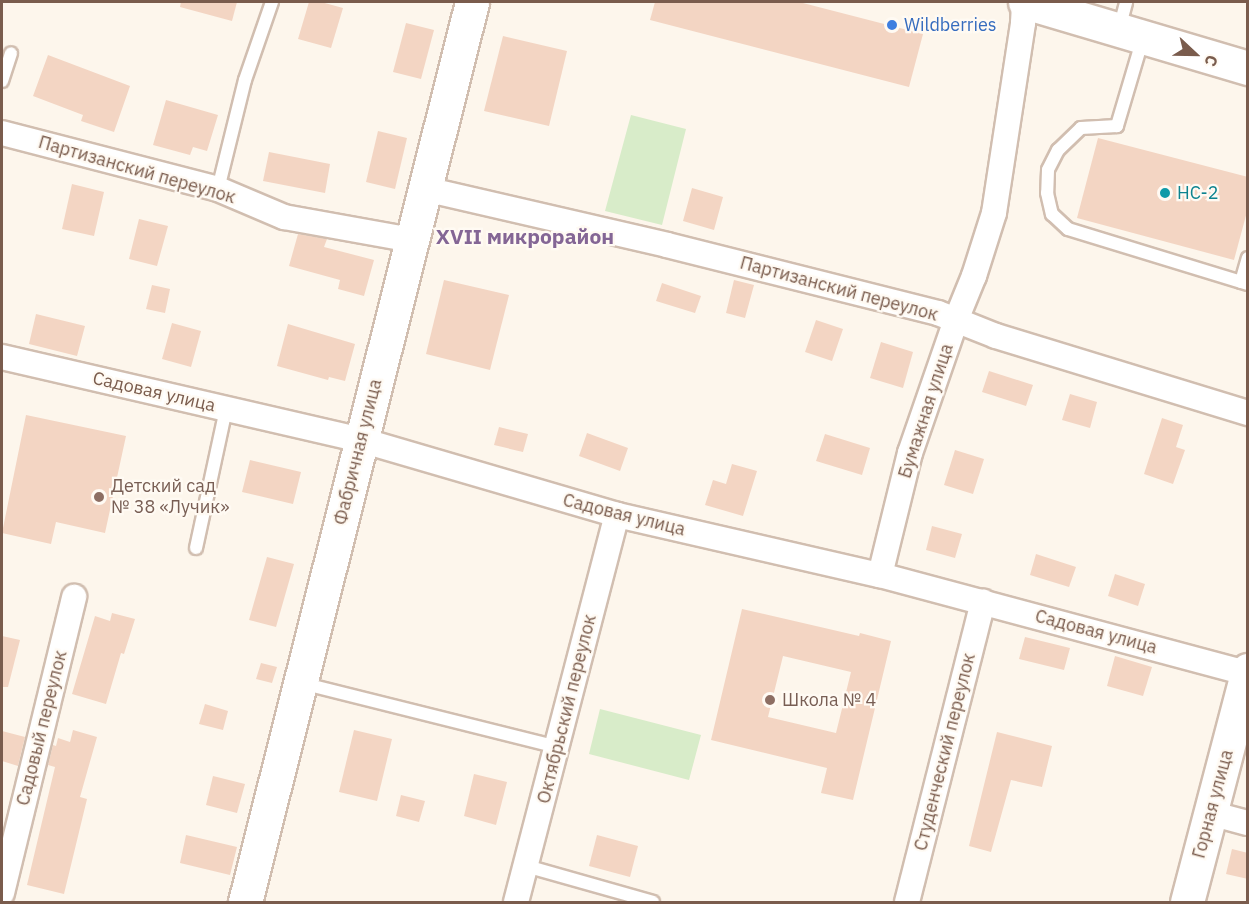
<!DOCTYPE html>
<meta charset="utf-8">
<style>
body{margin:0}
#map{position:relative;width:1249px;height:904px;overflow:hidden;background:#fdf6ec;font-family:"IBM Plex Sans",sans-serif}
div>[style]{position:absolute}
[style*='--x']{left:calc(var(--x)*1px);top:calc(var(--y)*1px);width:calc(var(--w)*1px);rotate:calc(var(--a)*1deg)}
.green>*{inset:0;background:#d8ecc9}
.building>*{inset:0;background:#f3d5c3}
.roads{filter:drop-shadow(2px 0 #d1beb0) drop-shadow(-2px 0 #d1beb0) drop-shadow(0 2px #d1beb0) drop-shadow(0 -2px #d1beb0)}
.lane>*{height:12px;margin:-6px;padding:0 6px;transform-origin:6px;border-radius:6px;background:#fff}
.street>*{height:24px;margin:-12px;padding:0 12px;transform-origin:12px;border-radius:12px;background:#fff}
.secondary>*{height:33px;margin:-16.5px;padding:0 16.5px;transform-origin:16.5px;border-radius:16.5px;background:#fff}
.dots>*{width:16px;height:16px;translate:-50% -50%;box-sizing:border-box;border:3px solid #fffaf3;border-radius:50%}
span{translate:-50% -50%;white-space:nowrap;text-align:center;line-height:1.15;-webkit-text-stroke:4.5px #fffaf3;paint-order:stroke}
.shop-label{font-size:18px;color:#366cbe}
.left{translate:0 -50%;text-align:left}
.street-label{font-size:18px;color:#7a5c4d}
.culture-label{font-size:18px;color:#0d838f}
.education-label{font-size:18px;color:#785e54}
.quarter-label{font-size:21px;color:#846695;font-weight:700}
.frame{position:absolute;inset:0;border:3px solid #7a5c4d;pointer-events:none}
.north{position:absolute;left:1165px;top:24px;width:60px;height:60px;-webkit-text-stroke:4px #fffaf3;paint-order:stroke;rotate:112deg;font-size:16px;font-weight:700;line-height:24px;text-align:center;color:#7a5c4d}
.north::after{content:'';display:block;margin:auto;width:21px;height:27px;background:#7a5c4d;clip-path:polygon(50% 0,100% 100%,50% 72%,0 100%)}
</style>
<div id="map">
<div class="green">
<i style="clip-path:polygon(631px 115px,686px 129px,662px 225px,605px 211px)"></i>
<i style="clip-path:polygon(600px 709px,701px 735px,689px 780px,589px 754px)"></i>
</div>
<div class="building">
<i style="clip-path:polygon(181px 2px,237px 2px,232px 21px,180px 7px)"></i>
<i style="clip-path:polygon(309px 2px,321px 2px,343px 8px,331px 48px,298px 39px)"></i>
<i style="clip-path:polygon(655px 2px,799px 2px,923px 34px,909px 87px,650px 20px)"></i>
<i style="clip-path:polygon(406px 23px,434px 30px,421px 79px,393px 72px)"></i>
<i style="clip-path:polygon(503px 36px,567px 51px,549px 126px,484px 111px)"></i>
<i style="clip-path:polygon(48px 55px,130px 86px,114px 132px,81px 121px,83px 115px,33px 96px)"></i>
<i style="clip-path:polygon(166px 100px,218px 115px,207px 151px,193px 147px,190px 155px,153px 145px)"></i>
<i style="clip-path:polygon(378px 131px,407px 138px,395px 189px,366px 182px)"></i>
<i style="clip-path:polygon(1098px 138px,1248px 177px,1248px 208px,1234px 260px,1077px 218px)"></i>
<i style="clip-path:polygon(269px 152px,330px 164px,325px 193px,263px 181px)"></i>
<i style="clip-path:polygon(72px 184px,104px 192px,94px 236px,62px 229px)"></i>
<i style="clip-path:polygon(692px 188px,723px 197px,714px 230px,683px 221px)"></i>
<i style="clip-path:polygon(139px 219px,168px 226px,157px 266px,129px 259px)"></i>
<i style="clip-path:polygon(298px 234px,327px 239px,324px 247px,374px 260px,364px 296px,338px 289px,340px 280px,289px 266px)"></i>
<i style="clip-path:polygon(444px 280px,509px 295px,490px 370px,426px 354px)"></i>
<i style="clip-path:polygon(734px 280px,754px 285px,745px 318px,726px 313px)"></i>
<i style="clip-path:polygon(662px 283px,701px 296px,695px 313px,656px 301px)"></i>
<i style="clip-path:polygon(152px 285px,170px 289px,165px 313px,146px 309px)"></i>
<i style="clip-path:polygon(36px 314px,85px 326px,77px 356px,29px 344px)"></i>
<i style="clip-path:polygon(816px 320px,843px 329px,832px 361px,805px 352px)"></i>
<i style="clip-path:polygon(172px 323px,201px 331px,191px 367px,162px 359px)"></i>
<i style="clip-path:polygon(288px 324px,355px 344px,345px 381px,329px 377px,328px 380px,277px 366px)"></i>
<i style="clip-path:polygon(881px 342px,913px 352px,903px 388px,870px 378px)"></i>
<i style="clip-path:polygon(989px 371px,1033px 385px,1026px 406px,982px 392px)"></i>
<i style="clip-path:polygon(1070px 394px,1097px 402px,1090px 428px,1062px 420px)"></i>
<i style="clip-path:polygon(26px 415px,126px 436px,105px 533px,56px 522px,51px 544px,2px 533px)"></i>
<i style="clip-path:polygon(1162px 418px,1183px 425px,1176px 447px,1185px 450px,1173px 484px,1144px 474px)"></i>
<i style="clip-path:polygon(499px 427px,528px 434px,523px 452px,494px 445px)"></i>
<i style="clip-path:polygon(587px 433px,628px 448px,620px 471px,579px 456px)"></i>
<i style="clip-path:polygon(825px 434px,870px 448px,862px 475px,816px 461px)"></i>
<i style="clip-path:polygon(955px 450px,984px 459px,973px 494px,944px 485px)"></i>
<i style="clip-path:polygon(250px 460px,301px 472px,293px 504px,242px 492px)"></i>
<i style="clip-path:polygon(732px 464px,757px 471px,743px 516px,705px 505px,713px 480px,726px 484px)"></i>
<i style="clip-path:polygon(932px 526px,962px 534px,955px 558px,926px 550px)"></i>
<i style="clip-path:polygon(1036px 554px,1076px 567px,1069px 587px,1030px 575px)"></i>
<i style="clip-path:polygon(267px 557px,294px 564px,276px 627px,249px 620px)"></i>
<i style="clip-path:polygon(1115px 574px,1145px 584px,1138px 606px,1108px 596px)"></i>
<i style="clip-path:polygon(evenodd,742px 609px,859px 636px,860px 633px,891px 641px,853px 800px,821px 793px,827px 768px,711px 740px,742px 609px,783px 656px,851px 672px,836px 733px,768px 717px,783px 656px)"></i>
<i style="clip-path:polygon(112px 613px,135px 619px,124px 654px,121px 653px,106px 704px,72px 694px,95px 616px,110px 621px)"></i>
<i style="clip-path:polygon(2px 636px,20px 640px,8px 687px,2px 687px)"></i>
<i style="clip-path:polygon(1025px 637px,1070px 648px,1064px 670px,1019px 659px)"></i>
<i style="clip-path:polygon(1115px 656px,1152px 667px,1143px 696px,1107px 686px)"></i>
<i style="clip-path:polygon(261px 663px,277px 667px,272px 683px,256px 679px)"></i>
<i style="clip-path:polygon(205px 704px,228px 711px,223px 730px,199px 724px)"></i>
<i style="clip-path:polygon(73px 730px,97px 737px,80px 797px,87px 799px,64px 894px,27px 885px,55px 767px,48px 765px,53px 745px,56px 746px,58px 738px,70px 742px)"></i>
<i style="clip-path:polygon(354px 730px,392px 739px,377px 801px,339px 792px)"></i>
<i style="clip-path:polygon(2px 731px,25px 737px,18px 766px,2px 761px)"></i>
<i style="clip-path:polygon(997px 732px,1052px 746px,1042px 787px,1011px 780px,991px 852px,969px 846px)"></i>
<i style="clip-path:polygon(474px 774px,507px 782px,496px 825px,464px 816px)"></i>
<i style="clip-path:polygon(213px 776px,245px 784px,237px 813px,206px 805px)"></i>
<i style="clip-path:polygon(401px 795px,425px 801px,419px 822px,396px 816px)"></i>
<i style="clip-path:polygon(186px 835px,237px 847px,230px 875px,180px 863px)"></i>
<i style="clip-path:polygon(597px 835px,638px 846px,630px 877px,589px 866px)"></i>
<i style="clip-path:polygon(1232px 849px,1248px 853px,1248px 879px,1226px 874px)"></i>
</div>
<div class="roads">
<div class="lane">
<i style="--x:1119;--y:29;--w:28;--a:-75"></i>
<i style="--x:1143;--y:38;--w:92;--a:106.5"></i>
<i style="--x:1117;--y:126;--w:36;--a:177"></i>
<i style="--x:1081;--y:128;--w:32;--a:136"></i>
<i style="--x:1058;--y:150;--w:22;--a:117"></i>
<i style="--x:1048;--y:170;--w:23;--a:92"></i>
<i style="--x:1047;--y:193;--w:22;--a:77"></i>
<i style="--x:1052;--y:214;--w:22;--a:43"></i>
<i style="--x:1068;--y:229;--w:188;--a:17"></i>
<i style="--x:2;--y:81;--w:29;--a:-72"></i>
<i style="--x:218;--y:189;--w:112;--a:-76.1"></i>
<i style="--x:245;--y:80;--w:83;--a:-70.9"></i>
<i style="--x:1241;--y:282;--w:25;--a:-74"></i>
<i style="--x:196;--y:548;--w:142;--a:-77.8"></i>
<i style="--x:301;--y:683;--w:264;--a:14"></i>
<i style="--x:526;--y:866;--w:132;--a:15.8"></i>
</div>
<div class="street">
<i style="--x:2;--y:133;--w:223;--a:14.5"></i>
<i style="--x:218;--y:189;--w:72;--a:23"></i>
<i style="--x:284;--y:217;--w:130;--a:10.2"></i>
<i style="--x:425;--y:189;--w:248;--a:13"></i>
<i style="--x:667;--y:245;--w:279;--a:14.1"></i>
<i style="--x:938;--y:313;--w:62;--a:21.6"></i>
<i style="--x:996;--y:336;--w:264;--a:17"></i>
<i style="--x:2;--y:357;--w:368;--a:13"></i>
<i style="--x:361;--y:440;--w:267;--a:16.3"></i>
<i style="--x:617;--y:515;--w:270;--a:12.9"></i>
<i style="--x:880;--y:575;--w:380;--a:15"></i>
<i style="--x:880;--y:575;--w:126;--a:-76.2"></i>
<i style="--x:910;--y:453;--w:141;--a:-70.9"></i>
<i style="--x:956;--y:320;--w:48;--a:-67.8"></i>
<i style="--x:974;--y:276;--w:66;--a:-72.4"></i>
<i style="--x:994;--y:213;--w:192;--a:-81.3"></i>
<i style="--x:1023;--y:23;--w:21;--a:-87"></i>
<i style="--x:1210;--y:813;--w:39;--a:15"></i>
<i style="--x:2;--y:893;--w:305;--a:-76.3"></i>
<i style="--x:516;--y:902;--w:400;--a:-75.4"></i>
<i style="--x:907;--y:902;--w:310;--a:-75.8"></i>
</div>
<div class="secondary">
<i style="--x:1025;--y:2;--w:233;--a:16.5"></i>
<i style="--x:245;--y:902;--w:928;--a:-75.84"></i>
<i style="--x:1187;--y:902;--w:240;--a:-75.3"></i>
</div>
</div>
<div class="dots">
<i style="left:892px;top:25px;background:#3f7fe0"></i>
<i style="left:1165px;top:193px;background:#0f9aa8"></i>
<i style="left:99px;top:497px;background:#8d6e63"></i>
<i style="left:770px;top:700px;background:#8d6e63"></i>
</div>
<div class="shop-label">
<span class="left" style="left:904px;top:25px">Wildberries</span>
</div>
<div class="street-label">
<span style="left:137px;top:170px;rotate:16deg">Партизанский переулок</span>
<span style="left:839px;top:289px;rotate:15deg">Партизанский переулок</span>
<span style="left:154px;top:392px;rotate:13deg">Садовая улица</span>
<span style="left:926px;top:411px;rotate:-72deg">Бумажная улица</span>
<span style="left:358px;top:452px;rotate:-76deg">Фабричная улица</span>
<span style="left:624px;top:515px;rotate:14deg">Садовая улица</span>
<span style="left:1096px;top:632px;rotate:15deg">Садовая улица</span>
<span style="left:567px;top:709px;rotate:-76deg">Октябрьский переулок</span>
<span style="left:42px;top:728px;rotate:-76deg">Садовый переулок</span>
<span style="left:945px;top:752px;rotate:-76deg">Студенческий переулок</span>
<span style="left:1213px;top:804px;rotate:-75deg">Горная улица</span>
</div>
<div class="culture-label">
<span class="left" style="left:1177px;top:193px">НС-2</span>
</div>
<div class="education-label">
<span class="left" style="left:111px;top:497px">Детский сад<br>№ 38 «Лучик»</span>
<span class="left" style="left:782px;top:700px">Школа № 4</span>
</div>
<div class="quarter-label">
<span style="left:525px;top:236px">XVII микрорайон</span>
</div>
<div class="frame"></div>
<div class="north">С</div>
</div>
